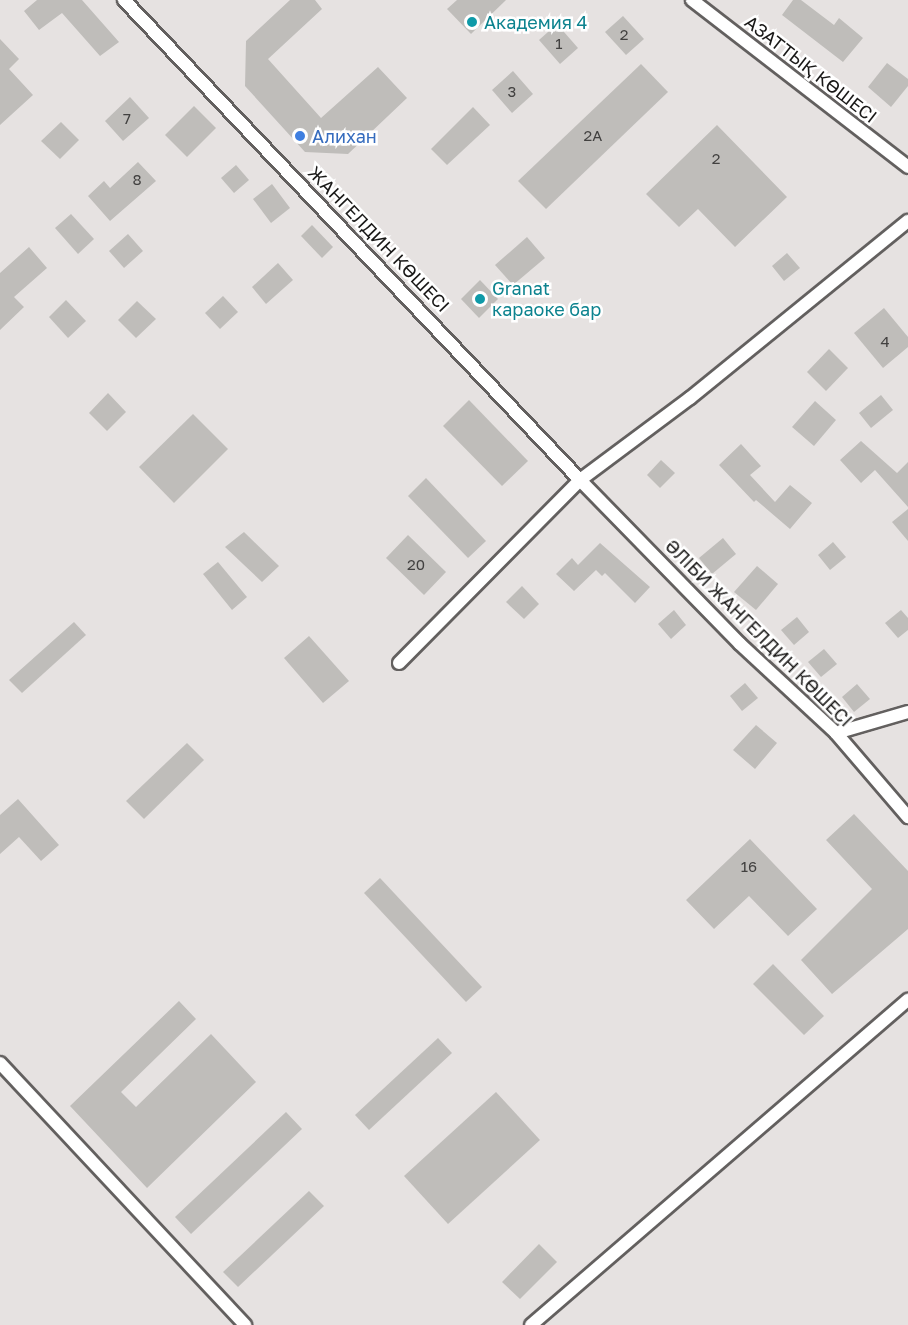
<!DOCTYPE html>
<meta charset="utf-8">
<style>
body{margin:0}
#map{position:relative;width:908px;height:1325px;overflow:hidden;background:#e6e2e1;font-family:"Golos Text",sans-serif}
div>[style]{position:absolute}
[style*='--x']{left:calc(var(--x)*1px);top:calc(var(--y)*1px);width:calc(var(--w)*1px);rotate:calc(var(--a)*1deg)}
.building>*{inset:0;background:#bfbdba}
.roads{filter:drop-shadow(2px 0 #63605f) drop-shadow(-2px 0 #63605f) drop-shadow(0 2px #63605f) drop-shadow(0 -2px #63605f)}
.street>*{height:12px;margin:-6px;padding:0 6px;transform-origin:6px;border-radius:6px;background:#fff}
.dots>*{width:16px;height:16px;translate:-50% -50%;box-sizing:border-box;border:3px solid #fff;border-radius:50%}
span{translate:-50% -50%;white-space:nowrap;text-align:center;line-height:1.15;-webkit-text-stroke:5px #fff;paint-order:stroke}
.number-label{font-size:15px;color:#424140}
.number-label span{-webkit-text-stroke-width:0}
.culture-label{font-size:18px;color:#0d838f}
.left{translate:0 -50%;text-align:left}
.street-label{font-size:18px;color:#191817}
.shop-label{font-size:18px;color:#366cbe}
</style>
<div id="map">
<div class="building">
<i style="clip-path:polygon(37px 0,82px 0,119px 42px,100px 56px,62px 13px,39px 30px,24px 11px)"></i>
<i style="clip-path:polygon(290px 0,315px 0,322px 9px,268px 59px,321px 118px,378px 67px,407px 98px,348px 154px,305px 152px,245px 86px,246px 41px)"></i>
<i style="clip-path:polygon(457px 0,506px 0,471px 34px,447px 9px)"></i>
<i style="clip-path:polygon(793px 0,801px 0,834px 25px,839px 18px,863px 38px,843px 62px,782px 15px)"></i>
<i style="clip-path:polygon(623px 16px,644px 39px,626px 55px,605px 32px)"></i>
<i style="clip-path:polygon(557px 24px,578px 48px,560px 64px,539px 40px)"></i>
<i style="clip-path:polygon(0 39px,19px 59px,9px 69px,33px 95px,0 125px)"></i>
<i style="clip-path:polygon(887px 63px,908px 79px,908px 86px,891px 107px,868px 87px)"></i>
<i style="clip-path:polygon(641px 64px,668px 92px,546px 209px,518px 181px)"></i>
<i style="clip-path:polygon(513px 71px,533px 94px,512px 113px,492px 90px)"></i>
<i style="clip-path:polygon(130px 97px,149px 118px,123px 141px,105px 121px)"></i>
<i style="clip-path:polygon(194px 106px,216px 128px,187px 157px,165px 135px)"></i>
<i style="clip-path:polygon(473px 107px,490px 125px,447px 165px,431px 149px)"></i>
<i style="clip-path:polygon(61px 122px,79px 140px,60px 159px,41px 141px)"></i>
<i style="clip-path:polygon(717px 125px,787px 197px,735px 247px,698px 209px,679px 227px,646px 194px)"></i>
<i style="clip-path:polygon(138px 162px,156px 181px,110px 221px,88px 196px,104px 181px,110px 188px)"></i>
<i style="clip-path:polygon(236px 165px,249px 180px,234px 193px,221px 178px)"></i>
<i style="clip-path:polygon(272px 184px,290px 208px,271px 223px,253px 199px)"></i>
<i style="clip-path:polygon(71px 214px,94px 239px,78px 254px,55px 228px)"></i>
<i style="clip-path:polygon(312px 225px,333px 247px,322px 258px,301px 236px)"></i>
<i style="clip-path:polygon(128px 234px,143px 251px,124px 268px,109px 251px)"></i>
<i style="clip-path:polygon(527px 237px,545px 258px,513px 285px,495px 265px)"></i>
<i style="clip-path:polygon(29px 247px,47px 268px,14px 297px,24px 307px,0 330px,0 273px)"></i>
<i style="clip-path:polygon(787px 253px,800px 268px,784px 281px,772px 266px)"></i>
<i style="clip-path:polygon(278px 263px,293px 280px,266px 304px,252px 287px)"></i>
<i style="clip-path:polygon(480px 280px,498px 299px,479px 318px,461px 299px)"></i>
<i style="clip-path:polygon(223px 296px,238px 312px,220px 329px,205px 313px)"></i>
<i style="clip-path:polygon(66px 300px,86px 321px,68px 338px,49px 317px)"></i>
<i style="clip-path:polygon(137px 301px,156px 319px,136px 338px,118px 320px)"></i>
<i style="clip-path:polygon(884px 308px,908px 337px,908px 347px,883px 368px,854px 333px)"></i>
<i style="clip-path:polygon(829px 349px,848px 368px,826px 391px,807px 372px)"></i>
<i style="clip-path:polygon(108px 393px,126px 412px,107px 431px,89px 413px)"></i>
<i style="clip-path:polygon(881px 395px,893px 410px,871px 428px,859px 413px)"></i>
<i style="clip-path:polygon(469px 400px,528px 461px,502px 486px,443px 426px)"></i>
<i style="clip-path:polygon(815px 401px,836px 420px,814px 446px,792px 427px)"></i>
<i style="clip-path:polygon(193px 414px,228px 449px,174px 503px,139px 467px)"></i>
<i style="clip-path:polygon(861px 441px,897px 473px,908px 462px,908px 507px,875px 470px,861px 483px,840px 460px)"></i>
<i style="clip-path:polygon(741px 444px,761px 466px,750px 475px,775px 502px,790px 485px,812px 503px,790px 529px,756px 500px,754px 502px,719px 465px)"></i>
<i style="clip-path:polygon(661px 460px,675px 473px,660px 488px,647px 475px)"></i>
<i style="clip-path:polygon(426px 478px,486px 541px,468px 558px,408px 496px)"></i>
<i style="clip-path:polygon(908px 509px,908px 541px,892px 522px)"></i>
<i style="clip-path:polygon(244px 532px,279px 566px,262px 582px,225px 547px)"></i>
<i style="clip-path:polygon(408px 535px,446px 572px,424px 595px,386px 558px)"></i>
<i style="clip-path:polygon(723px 538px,736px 554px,712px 574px,699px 558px)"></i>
<i style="clip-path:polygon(833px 542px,846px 557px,830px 570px,818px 555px)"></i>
<i style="clip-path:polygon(600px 543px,650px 587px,635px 603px,605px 573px,602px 576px,596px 570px,574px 591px,556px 574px,572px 558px,578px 565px)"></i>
<i style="clip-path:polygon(218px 562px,247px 597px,232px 610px,203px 574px)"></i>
<i style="clip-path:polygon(757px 566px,778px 584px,756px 610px,734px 592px)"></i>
<i style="clip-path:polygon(522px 586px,539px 604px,524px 619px,506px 602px)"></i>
<i style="clip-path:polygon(674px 610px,686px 625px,671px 639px,658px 624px)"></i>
<i style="clip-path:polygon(901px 610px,908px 618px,908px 630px,898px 638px,885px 623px)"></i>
<i style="clip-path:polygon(797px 617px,809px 632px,794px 645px,781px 630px)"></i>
<i style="clip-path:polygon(74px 622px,86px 635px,22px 693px,9px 680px)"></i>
<i style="clip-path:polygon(309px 636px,349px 681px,323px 703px,284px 658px)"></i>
<i style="clip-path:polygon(824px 649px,837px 664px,821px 677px,808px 662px)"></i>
<i style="clip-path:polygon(745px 683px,758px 698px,742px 711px,730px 696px)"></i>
<i style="clip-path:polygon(857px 684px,870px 699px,854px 712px,842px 697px)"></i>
<i style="clip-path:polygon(756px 725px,777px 743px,755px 769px,733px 750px)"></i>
<i style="clip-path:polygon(187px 743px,204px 760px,144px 819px,126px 801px)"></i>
<i style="clip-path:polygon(18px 799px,59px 845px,41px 861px,19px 837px,0 854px,0 815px)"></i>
<i style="clip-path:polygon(854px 814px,908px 871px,908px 929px,832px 994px,801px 960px,872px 889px,826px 840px)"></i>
<i style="clip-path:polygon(750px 839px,817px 909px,788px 936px,749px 896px,714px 929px,686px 900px)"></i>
<i style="clip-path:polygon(380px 878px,482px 987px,466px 1002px,364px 893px)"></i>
<i style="clip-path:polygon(773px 964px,824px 1016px,804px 1035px,753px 984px)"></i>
<i style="clip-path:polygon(179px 1001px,196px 1019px,121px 1092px,136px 1107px,211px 1034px,256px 1082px,147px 1188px,70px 1106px)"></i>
<i style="clip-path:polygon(438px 1038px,452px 1053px,369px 1130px,355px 1115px)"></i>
<i style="clip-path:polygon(496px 1092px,540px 1140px,448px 1224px,404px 1176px)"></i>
<i style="clip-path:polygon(286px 1112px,302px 1129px,191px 1234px,175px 1217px)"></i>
<i style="clip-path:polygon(309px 1191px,324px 1206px,238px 1287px,223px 1272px)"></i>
<i style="clip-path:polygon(539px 1244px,557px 1262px,520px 1299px,502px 1282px)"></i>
</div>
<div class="roads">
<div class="street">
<i style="--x:124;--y:0;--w:662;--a:46.47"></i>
<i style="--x:580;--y:480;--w:229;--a:45.7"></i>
<i style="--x:740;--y:644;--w:131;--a:42.8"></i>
<i style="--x:836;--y:733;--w:111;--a:49.4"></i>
<i style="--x:692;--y:0;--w:273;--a:37.7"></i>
<i style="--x:399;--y:663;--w:257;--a:-45.3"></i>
<i style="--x:580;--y:480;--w:137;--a:-36.7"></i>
<i style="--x:690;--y:398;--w:281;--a:-39.1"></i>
<i style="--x:836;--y:733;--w:75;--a:-16.3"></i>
<i style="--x:0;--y:1063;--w:359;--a:46.9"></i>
<i style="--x:531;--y:1325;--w:498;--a:-40.8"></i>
</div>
</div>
<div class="dots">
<i style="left:472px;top:22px;background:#0f9aa8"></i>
<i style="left:300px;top:136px;background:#3f7fe0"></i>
<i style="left:480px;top:299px;background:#0f9aa8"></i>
</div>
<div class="number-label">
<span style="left:624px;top:35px">2</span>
<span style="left:559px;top:44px">1</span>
<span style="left:512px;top:92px">3</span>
<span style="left:127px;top:119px">7</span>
<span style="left:593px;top:136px">2А</span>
<span style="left:716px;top:159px">2</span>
<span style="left:137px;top:180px">8</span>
<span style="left:885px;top:342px">4</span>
<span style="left:416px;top:565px">20</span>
<span style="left:749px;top:867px">16</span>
</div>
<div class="culture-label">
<span class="left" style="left:484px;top:22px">Академия 4</span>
<span class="left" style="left:492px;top:299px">Granat<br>караоке бар</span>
</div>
<div class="street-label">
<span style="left:811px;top:69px;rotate:38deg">АЗАТТЫҚ КӨШЕСІ</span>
<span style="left:379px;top:239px;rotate:46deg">ЖАНГЕЛДИН КӨШЕСІ</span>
<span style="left:759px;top:633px;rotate:45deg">ӘЛІБИ ЖАНГЕЛДИН КӨШЕСІ</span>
</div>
<div class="shop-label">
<span class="left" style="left:312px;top:136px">Алихан</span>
</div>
</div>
